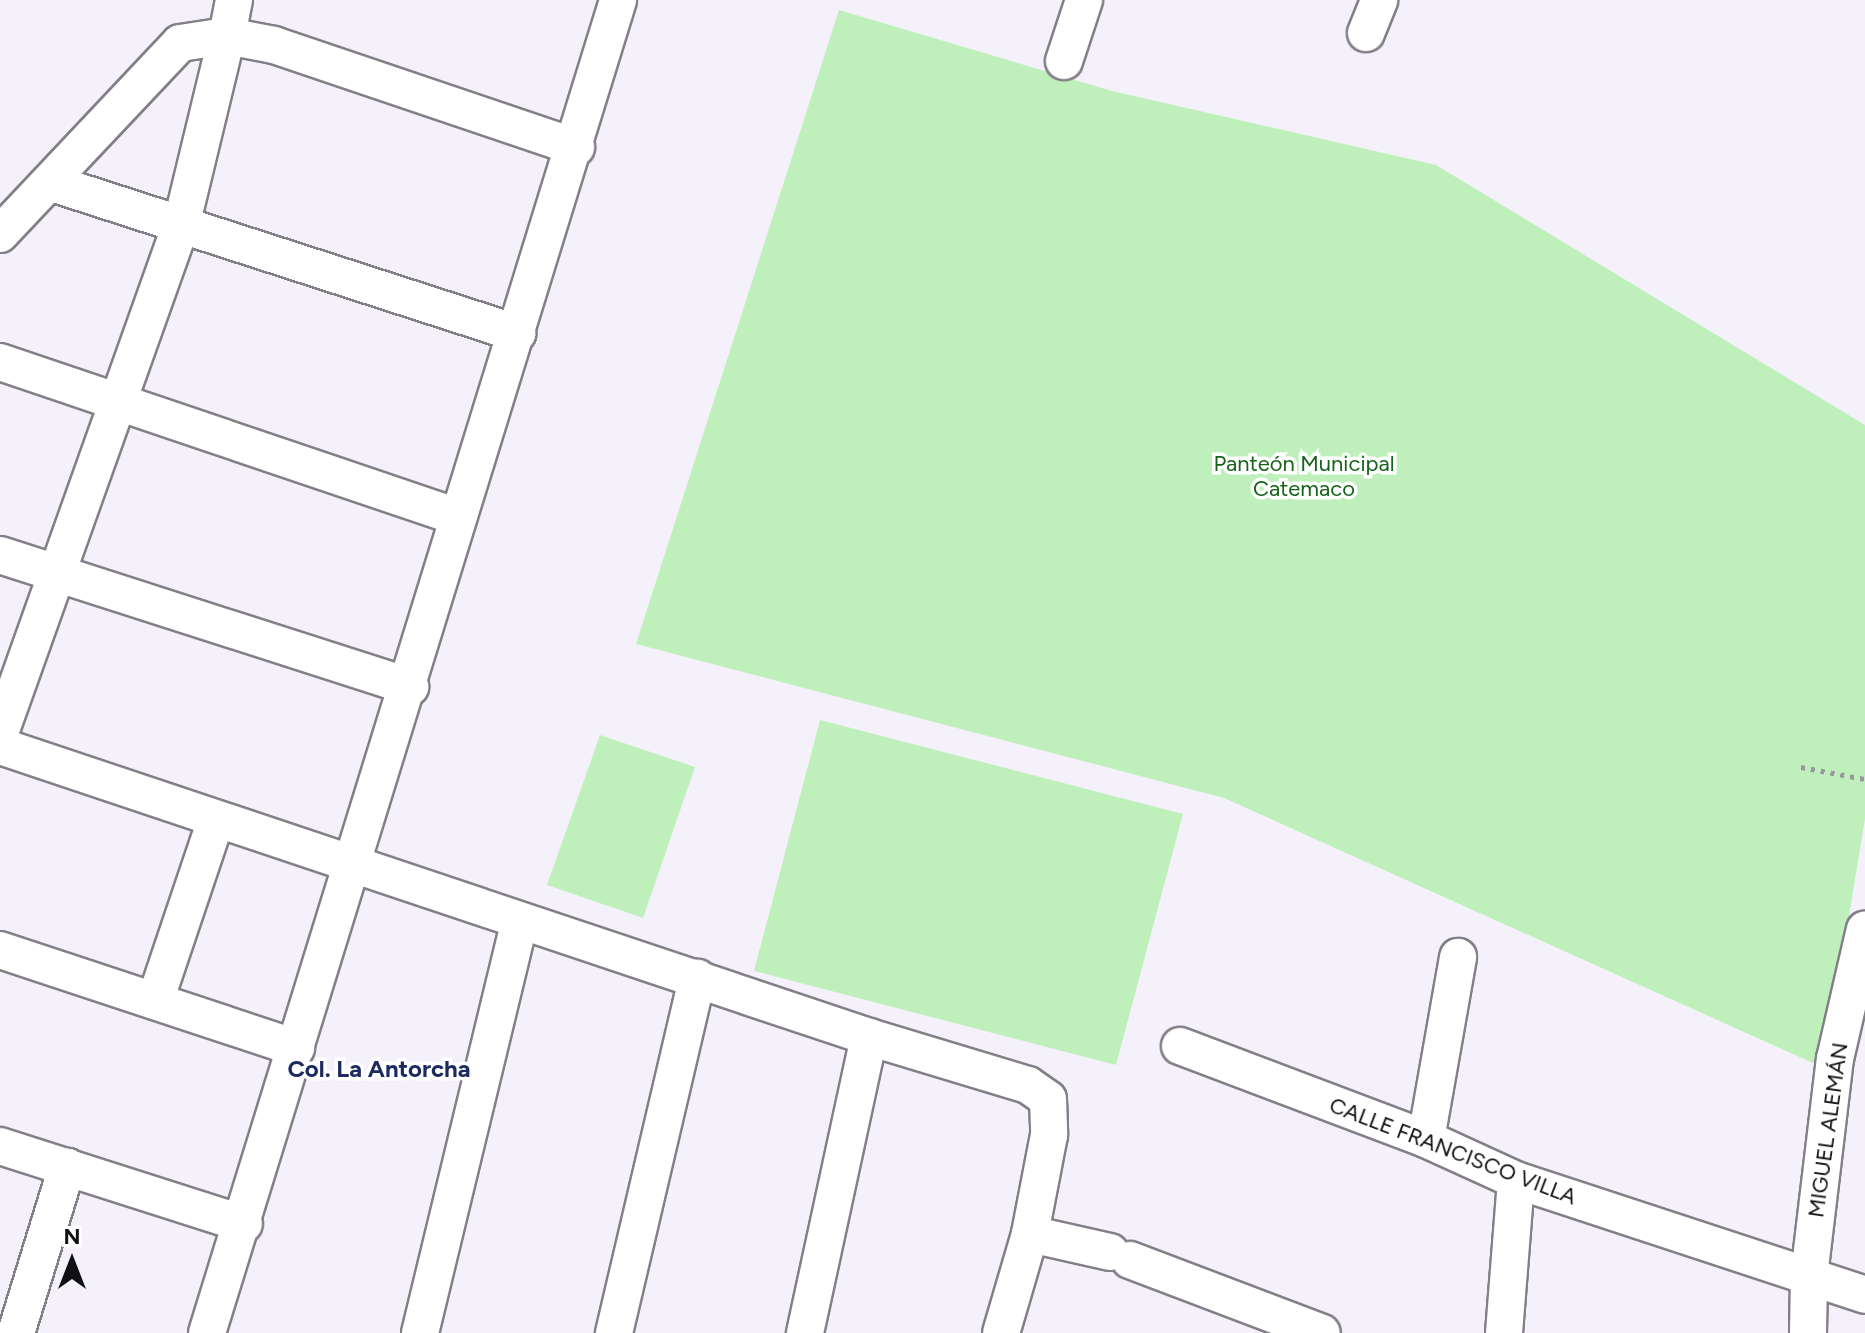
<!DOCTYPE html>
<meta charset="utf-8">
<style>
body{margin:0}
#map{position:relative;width:1865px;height:1333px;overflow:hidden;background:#f5f1fa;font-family:Figtree,sans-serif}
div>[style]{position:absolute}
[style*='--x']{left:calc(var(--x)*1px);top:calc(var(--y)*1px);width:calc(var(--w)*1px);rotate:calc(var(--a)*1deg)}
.green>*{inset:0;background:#bff0bc}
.path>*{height:5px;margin-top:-2.5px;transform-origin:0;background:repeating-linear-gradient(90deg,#99969d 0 4px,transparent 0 10px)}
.roads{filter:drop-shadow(2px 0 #837f88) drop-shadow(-2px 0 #837f88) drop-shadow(0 2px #837f88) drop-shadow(0 -2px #837f88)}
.street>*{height:36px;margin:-18px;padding:0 18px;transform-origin:18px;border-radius:18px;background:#fff}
span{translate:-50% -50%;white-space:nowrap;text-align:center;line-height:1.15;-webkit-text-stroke:7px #fff;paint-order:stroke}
.park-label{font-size:22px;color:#146318}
.street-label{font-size:22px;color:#111013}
.neighbourhood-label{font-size:24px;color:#1c2a61;font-weight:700}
.north{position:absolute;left:32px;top:1221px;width:80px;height:80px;-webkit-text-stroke:6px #fff;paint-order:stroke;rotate:0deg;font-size:22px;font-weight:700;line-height:32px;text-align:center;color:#111013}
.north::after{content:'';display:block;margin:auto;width:28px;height:36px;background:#111013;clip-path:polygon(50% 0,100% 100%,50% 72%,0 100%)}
</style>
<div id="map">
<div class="green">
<i style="clip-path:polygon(839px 10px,1112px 91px,1436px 165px,1865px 425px,1865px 819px,1824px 1068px,1224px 798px,636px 644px)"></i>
<i style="clip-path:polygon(820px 720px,1183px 814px,1116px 1065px,754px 971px)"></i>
<i style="clip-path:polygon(600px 735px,695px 767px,643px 918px,547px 885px)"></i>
</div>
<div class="path">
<i style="--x:1801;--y:767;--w:65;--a:10.6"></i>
</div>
<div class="roads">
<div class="street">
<i style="--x:1366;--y:33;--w:35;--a:-68"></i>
<i style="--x:1064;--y:61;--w:64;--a:-71.8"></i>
<i style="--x:52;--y:183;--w:489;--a:17.9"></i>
<i style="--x:0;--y:234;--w:262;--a:-46.7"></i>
<i style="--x:180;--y:43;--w:48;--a:-8.5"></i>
<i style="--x:227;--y:36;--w:37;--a:-79"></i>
<i style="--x:0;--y:362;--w:484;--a:18.7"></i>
<i style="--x:0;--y:555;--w:431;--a:17.8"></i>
<i style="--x:0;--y:733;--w:542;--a:-70.4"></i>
<i style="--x:182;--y:222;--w:191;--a:-76.4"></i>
<i style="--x:227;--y:36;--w:48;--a:10.8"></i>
<i style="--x:274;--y:45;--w:319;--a:18.7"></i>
<i style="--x:0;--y:746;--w:916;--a:18.51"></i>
<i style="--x:869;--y:1037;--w:166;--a:16.8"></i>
<i style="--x:1028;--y:1085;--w:24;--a:35"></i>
<i style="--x:1048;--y:1099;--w:36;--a:88"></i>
<i style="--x:1049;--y:1135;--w:101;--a:100.9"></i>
<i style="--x:1030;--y:1234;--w:103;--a:106.3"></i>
<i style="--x:0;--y:950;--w:312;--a:18.3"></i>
<i style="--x:155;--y:1001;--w:191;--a:-71.4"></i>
<i style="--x:1180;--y:1046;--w:263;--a:20.7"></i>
<i style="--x:1426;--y:1139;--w:99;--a:24.5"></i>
<i style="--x:1516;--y:1180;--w:367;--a:18.2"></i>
<i style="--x:1426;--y:1139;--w:185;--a:-80"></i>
<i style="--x:0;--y:1146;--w:256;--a:17.7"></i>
<i style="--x:1030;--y:1234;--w:82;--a:12.7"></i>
<i style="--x:1130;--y:1260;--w:205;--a:20.8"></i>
<i style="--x:16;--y:1333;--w:174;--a:-72.9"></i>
<i style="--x:207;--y:1333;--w:1395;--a:-72.86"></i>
<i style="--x:420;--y:1333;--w:424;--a:-76.4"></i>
<i style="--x:614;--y:1333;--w:365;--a:-76.8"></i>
<i style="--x:805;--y:1333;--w:303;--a:-77.8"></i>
<i style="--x:1504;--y:1333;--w:153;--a:-85.5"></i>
<i style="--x:1808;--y:1333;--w:57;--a:-89"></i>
<i style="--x:1809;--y:1276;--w:219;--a:-83.2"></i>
<i style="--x:1835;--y:1059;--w:133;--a:-77"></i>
</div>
</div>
<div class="park-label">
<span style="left:1304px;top:476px">Panteón Municipal<br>Catemaco</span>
</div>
<div class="street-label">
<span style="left:1828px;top:1130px;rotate:-82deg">MIGUEL ALEMÁN</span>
<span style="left:1453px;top:1151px;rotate:21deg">CALLE FRANCISCO VILLA</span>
</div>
<div class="neighbourhood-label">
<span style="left:379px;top:1069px">Col. La Antorcha</span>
</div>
<div class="north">N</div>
</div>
